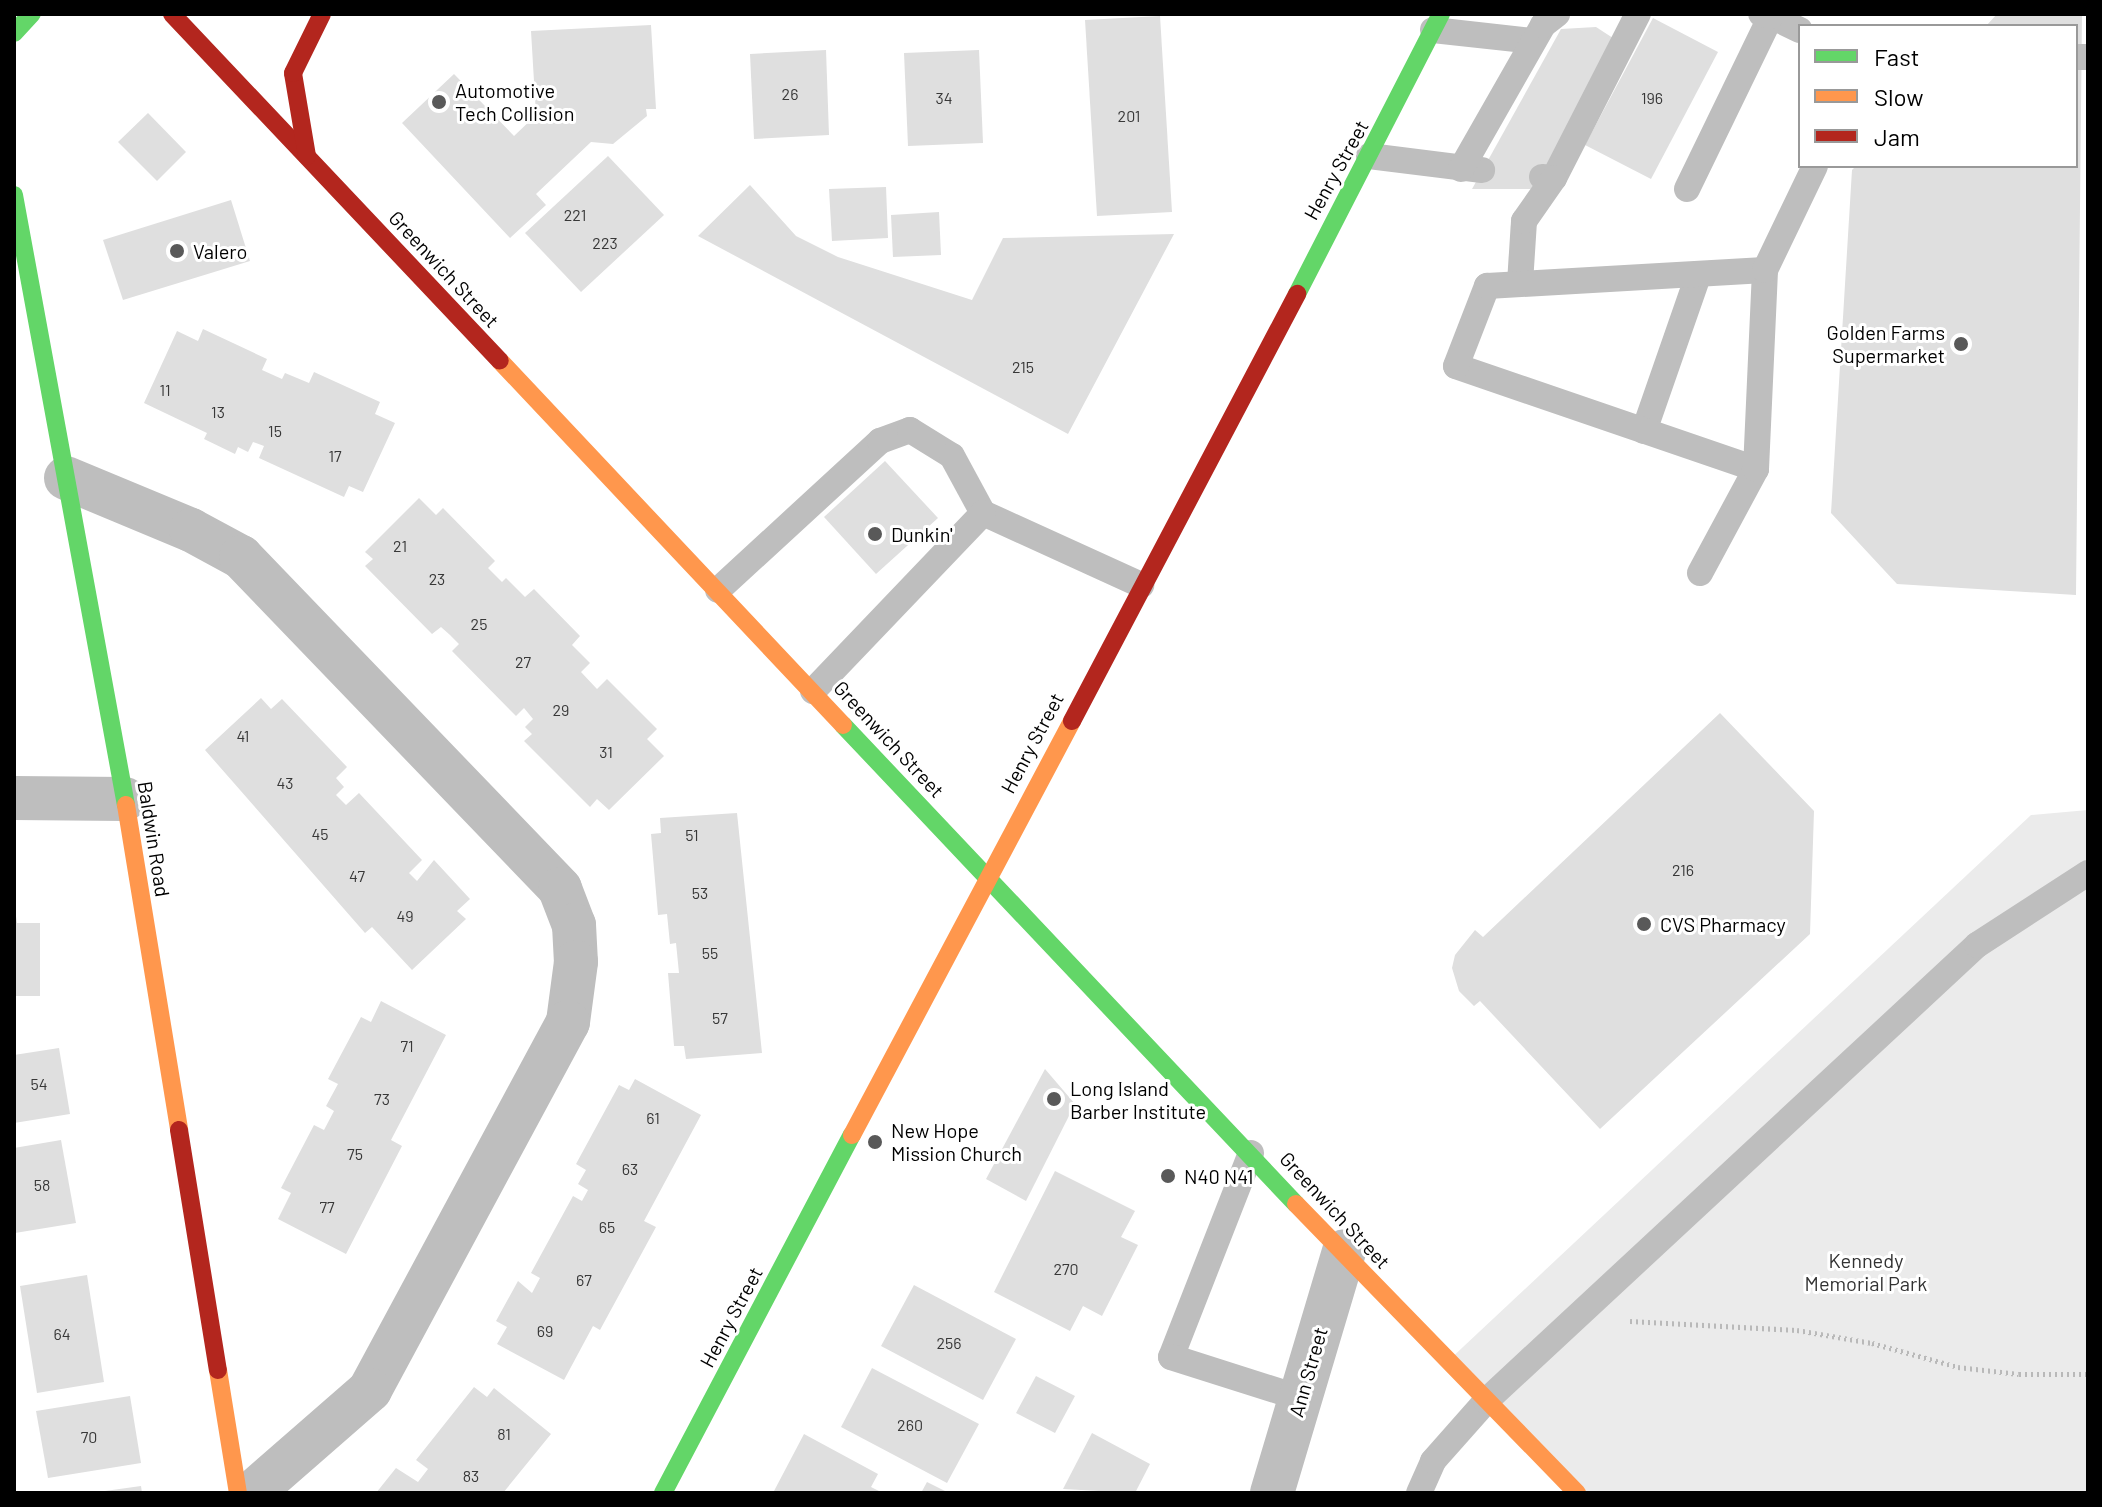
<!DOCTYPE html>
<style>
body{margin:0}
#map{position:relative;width:2102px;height:1507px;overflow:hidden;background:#fff;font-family:Barlow,sans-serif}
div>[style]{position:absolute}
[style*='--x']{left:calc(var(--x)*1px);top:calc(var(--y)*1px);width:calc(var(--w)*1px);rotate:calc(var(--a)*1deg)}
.green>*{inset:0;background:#ebebeb}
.building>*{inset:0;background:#dfdfdf}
.path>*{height:5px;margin-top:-2.5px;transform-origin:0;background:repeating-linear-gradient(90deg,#b9b9b9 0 2px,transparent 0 6px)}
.lane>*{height:26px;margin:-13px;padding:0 13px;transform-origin:13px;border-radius:13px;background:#bebebe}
.street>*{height:44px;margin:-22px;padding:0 22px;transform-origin:22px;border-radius:22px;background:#bebebe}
.fast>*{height:18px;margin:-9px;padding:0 9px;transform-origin:9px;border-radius:9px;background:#63d668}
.slow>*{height:18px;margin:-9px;padding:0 9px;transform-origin:9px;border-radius:9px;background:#ff974d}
.jam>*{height:18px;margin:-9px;padding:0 9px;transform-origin:9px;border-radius:9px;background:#b3261e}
.dots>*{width:22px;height:22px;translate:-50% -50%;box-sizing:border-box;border:4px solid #fff;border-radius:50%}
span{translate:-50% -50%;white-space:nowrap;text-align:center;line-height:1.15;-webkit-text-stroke:6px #fff;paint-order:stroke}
.number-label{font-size:16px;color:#383838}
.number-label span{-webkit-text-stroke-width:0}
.poi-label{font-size:20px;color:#000}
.left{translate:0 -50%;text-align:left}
.right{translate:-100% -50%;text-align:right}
.street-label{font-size:20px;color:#000}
.park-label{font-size:20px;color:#323232}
.frame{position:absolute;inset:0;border:16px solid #000;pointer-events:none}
.legend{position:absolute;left:1798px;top:24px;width:280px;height:144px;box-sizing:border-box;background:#fff;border:2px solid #999;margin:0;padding:10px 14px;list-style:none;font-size:24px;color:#000}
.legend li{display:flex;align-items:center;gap:16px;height:40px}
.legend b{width:40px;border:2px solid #999}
</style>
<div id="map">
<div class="green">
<i style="clip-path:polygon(2088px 810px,2088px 1493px,1577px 1493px,1447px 1362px,2031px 815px)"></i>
</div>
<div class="building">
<i style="clip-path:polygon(1997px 14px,2082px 14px,2076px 595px,1897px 584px,1831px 513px,1852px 170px,1856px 166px,2076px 166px,2076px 26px,1986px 26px)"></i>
<i style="clip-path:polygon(1160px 16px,1172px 212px,1097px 216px,1085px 20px)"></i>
<i style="clip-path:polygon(1653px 18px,1718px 52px,1651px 179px,1585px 145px)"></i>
<i style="clip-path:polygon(651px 25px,656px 109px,646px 109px,647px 116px,613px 144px,591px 142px,536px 194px,546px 205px,510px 238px,402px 123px,454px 74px,514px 136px,536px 115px,531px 31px)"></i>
<i style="clip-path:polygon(1596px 27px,1616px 40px,1536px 189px,1472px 189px,1561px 29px)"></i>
<i style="clip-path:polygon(826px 50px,829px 135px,754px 139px,750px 54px)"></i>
<i style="clip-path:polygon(979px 50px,983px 143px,908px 146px,904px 53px)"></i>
<i style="clip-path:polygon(148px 113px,186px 152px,157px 181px,118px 142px)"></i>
<i style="clip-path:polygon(608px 156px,664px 215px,581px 292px,525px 233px)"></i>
<i style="clip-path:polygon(750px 185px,796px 236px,838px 257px,972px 300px,1003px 238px,1174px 234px,1068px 434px,698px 236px)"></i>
<i style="clip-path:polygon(886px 187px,888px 238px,832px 241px,829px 189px)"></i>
<i style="clip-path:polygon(231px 200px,250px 261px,123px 300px,103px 240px)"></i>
<i style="clip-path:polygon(939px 212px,941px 255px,893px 257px,891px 215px)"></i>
<i style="clip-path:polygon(203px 329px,267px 359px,262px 370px,282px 379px,285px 373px,309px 383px,314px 372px,380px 402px,375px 414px,395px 423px,363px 492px,349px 486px,344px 497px,259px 458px,264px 446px,253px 442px,248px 452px,238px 447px,235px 454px,204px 439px,207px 433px,144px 403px,177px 331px,198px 341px)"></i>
<i style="clip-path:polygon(885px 461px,938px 518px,876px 574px,824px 517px)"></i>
<i style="clip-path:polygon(419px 498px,436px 515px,443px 508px,495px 561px,488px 568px,502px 582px,506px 578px,525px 597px,534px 589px,580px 636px,572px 645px,590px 663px,581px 672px,597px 689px,607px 679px,657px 729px,647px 739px,664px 756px,609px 810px,597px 799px,590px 807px,524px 741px,532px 734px,525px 727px,533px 719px,524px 708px,516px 716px,452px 651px,459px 644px,450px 635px,441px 627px,432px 634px,365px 566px,373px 559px,365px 552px)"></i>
<i style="clip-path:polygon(261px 698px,271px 709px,282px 699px,347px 767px,336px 778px,344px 787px,336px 795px,346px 805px,359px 793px,422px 860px,409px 873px,417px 881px,434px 860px,470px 899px,457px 911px,466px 919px,412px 970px,372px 927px,365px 933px,205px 750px)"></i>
<i style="clip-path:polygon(1720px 713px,1814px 811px,1810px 934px,1600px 1129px,1480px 1001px,1474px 1006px,1459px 991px,1452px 968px,1455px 955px,1475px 930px,1483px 937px)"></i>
<i style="clip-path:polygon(737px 813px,762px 1053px,686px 1059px,684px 1046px,674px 1046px,668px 973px,679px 973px,676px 943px,670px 944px,667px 914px,658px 915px,651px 834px,661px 833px,660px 818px)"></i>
<i style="clip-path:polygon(14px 902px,17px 923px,40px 923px,40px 996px,14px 996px)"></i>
<i style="clip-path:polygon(381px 1001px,446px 1035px,391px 1140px,402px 1146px,346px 1254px,278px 1219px,291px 1193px,281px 1188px,314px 1125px,324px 1130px,334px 1111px,326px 1106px,338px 1084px,328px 1079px,361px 1017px,371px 1022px)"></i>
<i style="clip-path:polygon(59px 1048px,70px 1114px,14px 1123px,14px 1055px)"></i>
<i style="clip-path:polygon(1045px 1069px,1075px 1104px,1026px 1201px,986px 1179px)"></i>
<i style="clip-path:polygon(635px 1079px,701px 1115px,644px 1221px,656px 1227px,600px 1330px,593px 1326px,564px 1380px,497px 1344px,507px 1327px,496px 1321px,518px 1281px,532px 1293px,540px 1278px,531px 1273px,573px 1196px,582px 1201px,588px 1190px,578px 1184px,586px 1170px,576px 1164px,619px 1085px,629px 1090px)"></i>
<i style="clip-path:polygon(61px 1140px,76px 1223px,15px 1233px,14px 1148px)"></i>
<i style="clip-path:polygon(1055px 1171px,1135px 1211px,1121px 1237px,1138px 1245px,1102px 1316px,1083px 1306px,1070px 1331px,994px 1292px)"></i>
<i style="clip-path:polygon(87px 1275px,104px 1382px,37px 1393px,20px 1286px)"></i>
<i style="clip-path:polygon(914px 1285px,1016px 1339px,983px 1400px,881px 1346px)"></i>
<i style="clip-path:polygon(872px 1368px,979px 1424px,947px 1483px,841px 1427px)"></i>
<i style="clip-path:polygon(1036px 1376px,1075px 1396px,1055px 1433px,1016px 1413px)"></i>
<i style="clip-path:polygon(474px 1387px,487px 1397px,494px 1388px,551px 1434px,503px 1493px,376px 1493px,396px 1468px,418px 1482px,428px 1469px,416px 1460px)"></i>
<i style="clip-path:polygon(130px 1396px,141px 1463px,48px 1478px,36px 1411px)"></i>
<i style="clip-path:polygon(1092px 1433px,1150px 1464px,1135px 1493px,1063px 1489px)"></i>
<i style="clip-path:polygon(804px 1434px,878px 1474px,871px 1487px,883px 1493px,774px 1491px)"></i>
<i style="clip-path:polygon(927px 1482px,949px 1493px,921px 1493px)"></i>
<i style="clip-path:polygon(141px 1486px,142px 1493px,105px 1493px,105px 1491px)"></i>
</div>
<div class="path">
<i style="--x:1630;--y:1321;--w:167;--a:3.1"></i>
<i style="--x:1797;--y:1330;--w:76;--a:9.8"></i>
<i style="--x:1872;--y:1343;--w:89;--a:15.6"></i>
<i style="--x:1958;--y:1367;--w:61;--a:6.5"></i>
<i style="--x:2019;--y:1374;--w:69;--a:0"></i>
</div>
<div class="lane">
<i style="--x:1771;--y:16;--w:32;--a:26"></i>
<i style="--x:1433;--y:30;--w:101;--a:6.3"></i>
<i style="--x:2076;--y:57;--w:12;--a:0"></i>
<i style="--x:1369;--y:156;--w:114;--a:7.1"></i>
<i style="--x:1461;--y:169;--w:166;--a:-60.3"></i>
<i style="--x:1543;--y:25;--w:18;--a:-38"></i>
<i style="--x:1542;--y:177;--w:12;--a:5"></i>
<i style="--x:1554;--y:178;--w:184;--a:-62.9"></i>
<i style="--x:1687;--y:189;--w:192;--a:-64.1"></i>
<i style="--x:1771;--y:16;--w:10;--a:-169"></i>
<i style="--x:1520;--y:283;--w:62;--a:-86.3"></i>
<i style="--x:1524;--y:221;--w:52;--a:-55.1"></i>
<i style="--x:1644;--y:431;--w:164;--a:-70.8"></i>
<i style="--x:1756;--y:469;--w:317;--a:-161.1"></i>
<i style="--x:1456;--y:366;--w:86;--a:-68.8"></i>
<i style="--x:1487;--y:286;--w:278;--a:-3.3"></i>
<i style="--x:1700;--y:573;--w:118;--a:-61.7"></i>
<i style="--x:1756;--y:469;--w:199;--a:-87.4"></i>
<i style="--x:1765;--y:270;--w:115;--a:-64.3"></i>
<i style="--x:718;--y:590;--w:220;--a:-42.6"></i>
<i style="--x:880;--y:441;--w:32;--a:-20"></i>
<i style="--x:910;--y:430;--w:49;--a:31.8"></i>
<i style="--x:952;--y:456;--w:65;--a:61.5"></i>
<i style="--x:983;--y:513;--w:174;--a:24.5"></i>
<i style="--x:813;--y:691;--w:246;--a:-46.3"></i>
<i style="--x:1251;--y:1153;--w:219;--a:111.4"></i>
<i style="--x:1171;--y:1357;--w:135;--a:17.6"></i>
<i style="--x:1419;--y:1493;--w:35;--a:-66"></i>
<i style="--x:1433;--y:1461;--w:80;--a:-48.5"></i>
<i style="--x:1486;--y:1401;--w:670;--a:-42.88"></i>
<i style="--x:1977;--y:945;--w:132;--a:-33"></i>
</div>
<div class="street">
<i style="--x:66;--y:478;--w:135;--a:22.6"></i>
<i style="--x:191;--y:530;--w:57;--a:28.4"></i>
<i style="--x:241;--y:557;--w:460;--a:46.1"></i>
<i style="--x:560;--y:889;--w:39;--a:69"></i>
<i style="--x:574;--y:925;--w:37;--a:87"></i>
<i style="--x:576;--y:962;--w:61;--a:97.6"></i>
<i style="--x:568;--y:1022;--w:418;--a:118.3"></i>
<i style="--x:370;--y:1390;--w:157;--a:138.9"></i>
<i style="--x:14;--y:798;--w:111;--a:0.5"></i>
<i style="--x:1272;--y:1493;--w:252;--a:-73.4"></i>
</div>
<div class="fast">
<i style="--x:14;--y:33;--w:26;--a:-47"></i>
<i style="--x:14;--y:195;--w:620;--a:79.6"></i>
<i style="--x:1297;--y:294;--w:315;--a:-62.8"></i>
<i style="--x:843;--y:725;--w:659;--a:46.6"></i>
<i style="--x:663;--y:1493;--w:405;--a:-62.2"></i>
</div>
<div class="slow">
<i style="--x:500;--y:361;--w:500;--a:46.7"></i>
<i style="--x:126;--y:805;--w:329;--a:80.7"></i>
<i style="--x:852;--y:1135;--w:469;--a:-62"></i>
<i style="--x:1296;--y:1204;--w:403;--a:45.8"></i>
<i style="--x:218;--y:1370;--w:125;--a:80.8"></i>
</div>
<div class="jam">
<i style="--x:172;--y:14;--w:477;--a:46.6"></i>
<i style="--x:307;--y:156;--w:84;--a:-99.6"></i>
<i style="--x:293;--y:73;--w:66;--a:-63.8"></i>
<i style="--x:1072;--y:721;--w:483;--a:-62.2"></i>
<i style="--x:179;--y:1130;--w:243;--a:80.8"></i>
</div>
<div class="dots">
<i style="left:439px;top:102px;background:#595959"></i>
<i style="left:177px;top:251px;background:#595959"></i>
<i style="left:1961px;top:344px;background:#595959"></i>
<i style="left:875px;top:534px;background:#595959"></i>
<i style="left:1644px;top:924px;background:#595959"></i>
<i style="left:1054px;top:1099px;background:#595959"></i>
<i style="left:875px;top:1142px;background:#595959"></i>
<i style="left:1168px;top:1176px;background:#595959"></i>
</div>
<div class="number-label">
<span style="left:790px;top:94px">26</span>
<span style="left:944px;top:98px">34</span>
<span style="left:1652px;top:98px">196</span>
<span style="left:1129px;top:116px">201</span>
<span style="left:575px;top:215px">221</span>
<span style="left:605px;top:243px">223</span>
<span style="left:1023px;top:367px">215</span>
<span style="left:165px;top:390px">11</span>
<span style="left:218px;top:412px">13</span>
<span style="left:275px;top:431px">15</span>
<span style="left:335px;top:456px">17</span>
<span style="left:400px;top:546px">21</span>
<span style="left:437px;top:579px">23</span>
<span style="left:479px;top:624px">25</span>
<span style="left:523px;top:662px">27</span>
<span style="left:561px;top:710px">29</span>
<span style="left:243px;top:736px">41</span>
<span style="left:606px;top:752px">31</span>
<span style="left:285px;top:783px">43</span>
<span style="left:320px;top:834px">45</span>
<span style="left:692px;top:835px">51</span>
<span style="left:1683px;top:870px">216</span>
<span style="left:357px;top:876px">47</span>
<span style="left:700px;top:893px">53</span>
<span style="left:405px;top:916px">49</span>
<span style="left:710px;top:953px">55</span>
<span style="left:720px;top:1018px">57</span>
<span style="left:407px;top:1046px">71</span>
<span style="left:39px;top:1084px">54</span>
<span style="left:382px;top:1099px">73</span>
<span style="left:653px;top:1118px">61</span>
<span style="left:355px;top:1154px">75</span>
<span style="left:630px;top:1169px">63</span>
<span style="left:42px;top:1185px">58</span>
<span style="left:327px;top:1207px">77</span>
<span style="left:607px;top:1227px">65</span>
<span style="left:1066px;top:1269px">270</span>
<span style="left:584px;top:1280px">67</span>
<span style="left:545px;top:1331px">69</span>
<span style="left:62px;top:1334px">64</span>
<span style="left:949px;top:1343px">256</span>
<span style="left:910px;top:1425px">260</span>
<span style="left:504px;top:1434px">81</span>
<span style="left:89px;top:1437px">70</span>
<span style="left:471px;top:1476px">83</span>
</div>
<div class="poi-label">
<span class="left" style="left:455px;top:102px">Automotive<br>Tech Collision</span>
<span class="left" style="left:193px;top:251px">Valero</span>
<span class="right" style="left:1945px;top:344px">Golden Farms<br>Supermarket</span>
<span class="left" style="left:891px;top:534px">Dunkin'</span>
<span class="left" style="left:1660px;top:924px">CVS Pharmacy</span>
<span class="left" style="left:1070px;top:1100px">Long Island<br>Barber Institute</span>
<span class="left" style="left:891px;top:1142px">New Hope<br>Mission Church</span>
<span class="left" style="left:1184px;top:1176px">N40 N41</span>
</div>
<div class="street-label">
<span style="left:1336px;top:170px;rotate:-61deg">Henry Street</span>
<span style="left:444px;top:269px;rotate:47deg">Greenwich Street</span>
<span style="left:889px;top:739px;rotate:47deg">Greenwich Street</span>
<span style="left:1032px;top:743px;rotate:-62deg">Henry Street</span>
<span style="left:154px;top:839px;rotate:81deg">Baldwin Road</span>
<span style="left:1335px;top:1210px;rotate:47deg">Greenwich Street</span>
<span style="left:731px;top:1317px;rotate:-62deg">Henry Street</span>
<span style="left:1308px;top:1372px;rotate:-74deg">Ann Street</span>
</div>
<div class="park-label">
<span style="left:1866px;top:1272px">Kennedy<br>Memorial Park</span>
</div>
<div class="frame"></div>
<ul class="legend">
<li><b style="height:10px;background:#63d668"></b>Fast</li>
<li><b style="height:10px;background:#ff974d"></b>Slow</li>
<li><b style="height:10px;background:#b3261e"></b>Jam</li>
</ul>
</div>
